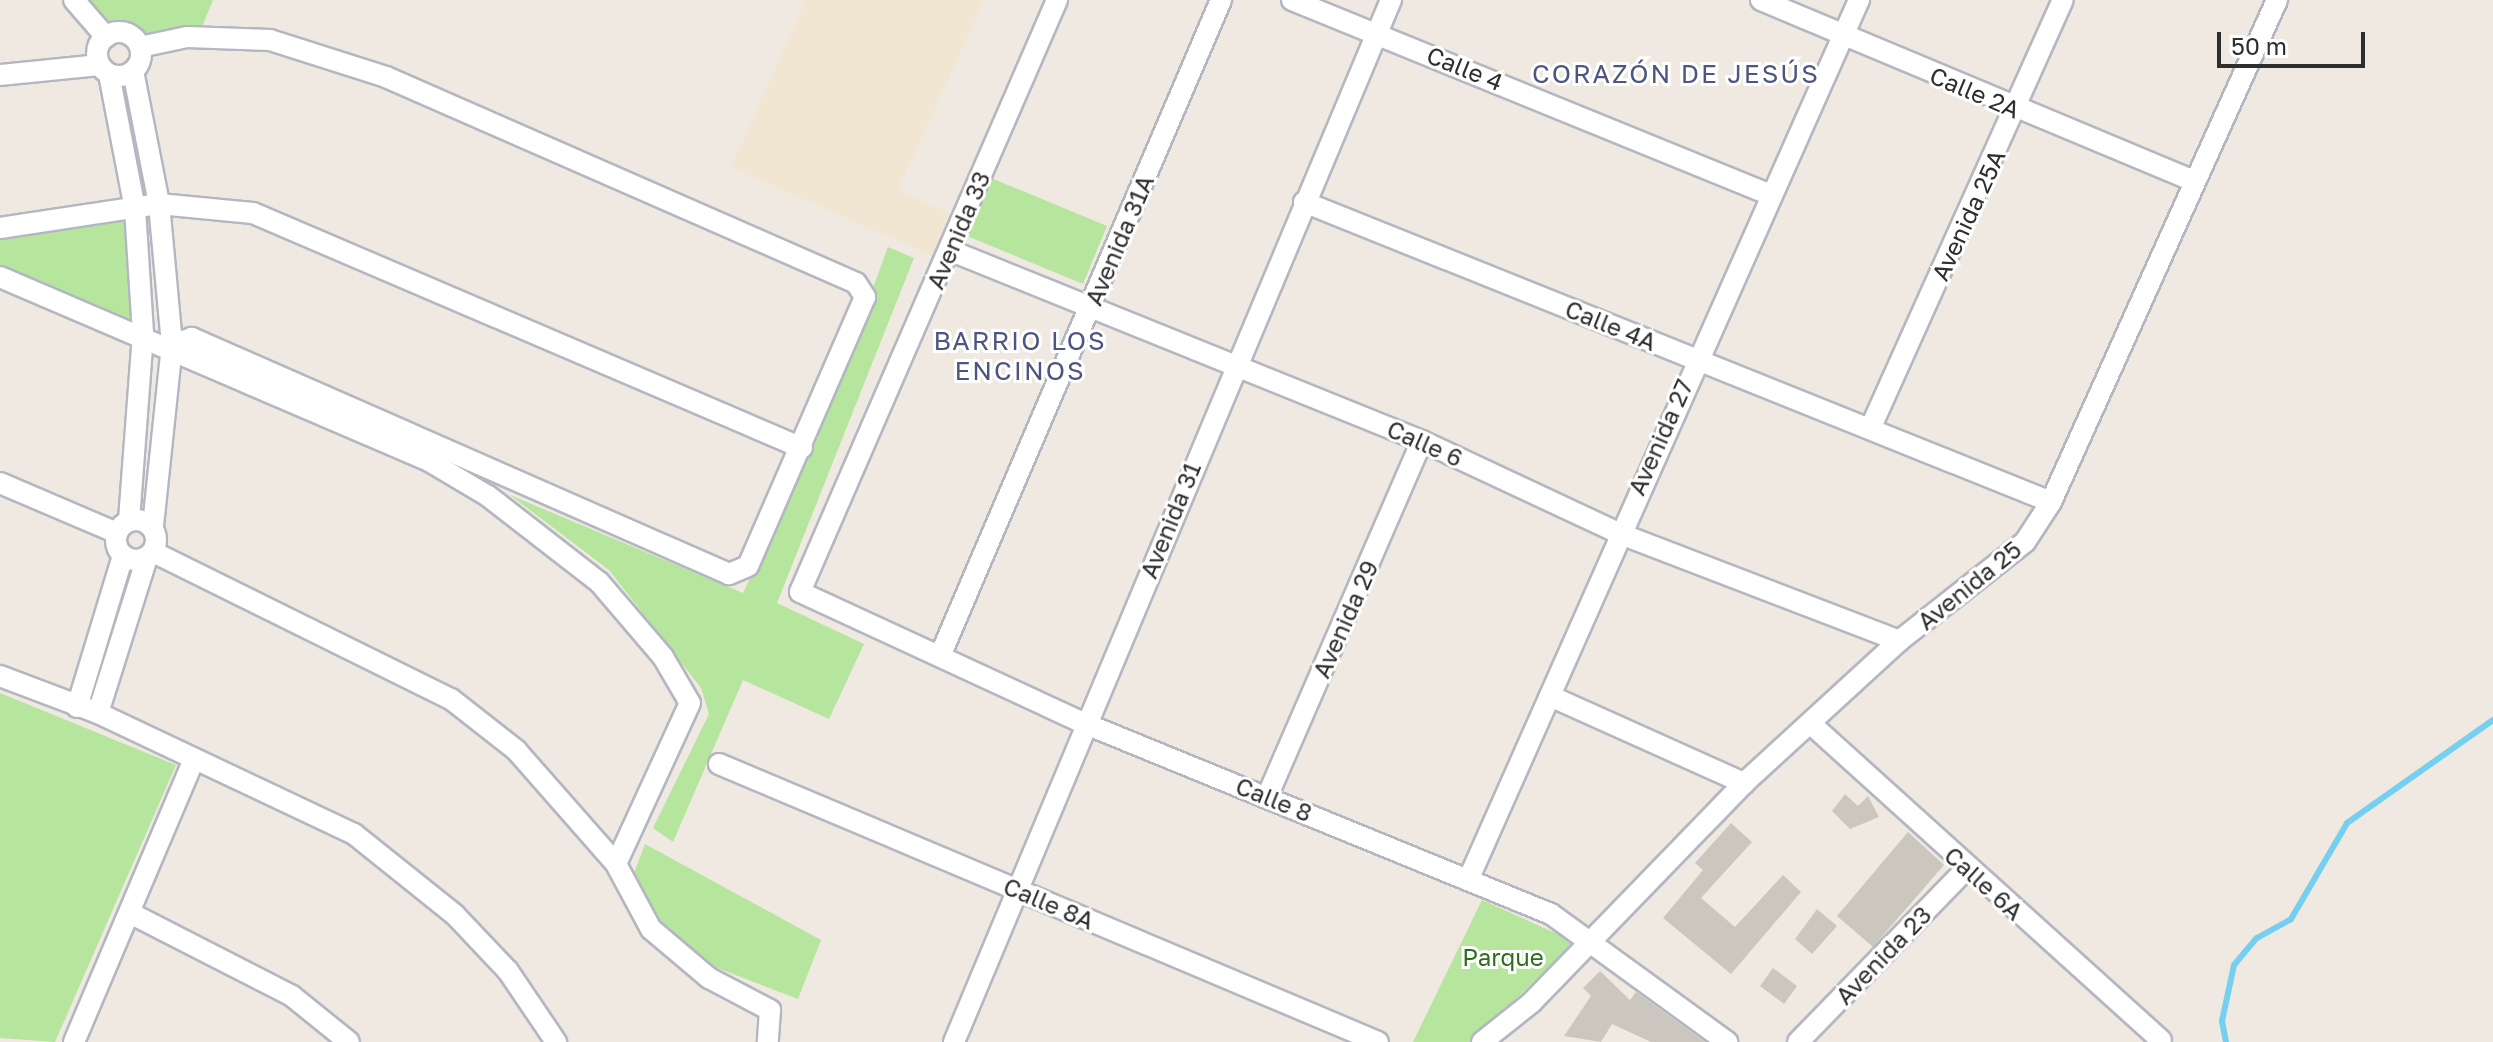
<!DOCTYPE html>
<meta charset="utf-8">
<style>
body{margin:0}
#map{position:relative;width:2493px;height:1042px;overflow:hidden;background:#efe9e1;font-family:"Golos Text",sans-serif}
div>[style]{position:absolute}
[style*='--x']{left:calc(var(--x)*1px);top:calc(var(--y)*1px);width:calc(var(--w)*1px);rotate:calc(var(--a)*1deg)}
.education>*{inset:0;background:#f0e6d1}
.green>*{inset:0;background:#b6e59e}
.stream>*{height:6px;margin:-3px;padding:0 3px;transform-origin:3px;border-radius:3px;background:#75cff0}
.building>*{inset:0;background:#cbc7bf}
.roads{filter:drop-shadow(2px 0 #b4b7c1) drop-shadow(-2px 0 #b4b7c1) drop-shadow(0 2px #b4b7c1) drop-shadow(0 -2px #b4b7c1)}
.minor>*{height:20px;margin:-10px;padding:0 10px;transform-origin:10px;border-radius:10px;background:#fff}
.minor>.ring{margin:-10px;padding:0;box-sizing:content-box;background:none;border:20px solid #fff;border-radius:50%}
span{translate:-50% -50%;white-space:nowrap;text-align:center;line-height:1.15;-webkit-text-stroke:6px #fff;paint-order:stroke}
.street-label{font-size:24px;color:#2e2e2e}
.park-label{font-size:24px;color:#2c6e1b}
.neighbourhood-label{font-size:26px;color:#4d5680;letter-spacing:2px}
.scale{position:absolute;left:2217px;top:32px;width:148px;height:36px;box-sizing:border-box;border:4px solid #2e2e2e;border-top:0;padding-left:10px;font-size:24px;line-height:28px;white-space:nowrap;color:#2e2e2e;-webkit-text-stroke:6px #fff;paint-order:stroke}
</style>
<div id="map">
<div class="education">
<i style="clip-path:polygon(806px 0,984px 0,898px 190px,953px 215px,934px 257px,731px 167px)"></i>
</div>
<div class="green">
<i style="clip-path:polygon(78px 0,213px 0,199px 34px,141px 42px,107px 32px)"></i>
<i style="clip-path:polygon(991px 178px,1107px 226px,1083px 284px,967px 236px)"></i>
<i style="clip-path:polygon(132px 213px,139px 328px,0 273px,0 232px)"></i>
<i style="clip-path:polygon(888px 247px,914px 258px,777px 603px,864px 644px,829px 719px,743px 680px,673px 842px,653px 828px,709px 714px,701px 688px,609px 570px,510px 495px,743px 593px,818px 437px)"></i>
<i style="clip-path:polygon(0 693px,176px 765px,55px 1042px,0 1038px)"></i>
<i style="clip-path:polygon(645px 844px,821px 940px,798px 999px,707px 964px,658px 927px,631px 881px)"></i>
<i style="clip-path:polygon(1482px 900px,1575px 942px,1471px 1042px,1413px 1042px)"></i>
</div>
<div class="stream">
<i style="--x:2226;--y:1042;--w:21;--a:-101"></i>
<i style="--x:2222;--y:1021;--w:57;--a:-77.9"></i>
<i style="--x:2234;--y:965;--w:35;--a:-50"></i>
<i style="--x:2257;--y:938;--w:39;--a:-29"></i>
<i style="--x:2291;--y:919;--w:111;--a:-59.7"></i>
<i style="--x:2347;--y:823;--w:179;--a:-35.2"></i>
</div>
<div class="building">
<i style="clip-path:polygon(1845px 794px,1858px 806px,1868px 796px,1879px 817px,1850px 829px,1832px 811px)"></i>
<i style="clip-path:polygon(1731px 823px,1752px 842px,1701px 898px,1735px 927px,1783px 875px,1801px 892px,1731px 974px,1663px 918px,1703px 870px,1695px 863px)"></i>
<i style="clip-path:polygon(1908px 832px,1944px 865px,1873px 947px,1837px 916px)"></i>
<i style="clip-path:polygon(1817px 909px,1837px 926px,1812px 954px,1795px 939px)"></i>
<i style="clip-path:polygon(1773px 968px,1797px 986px,1784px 1004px,1760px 986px)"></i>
<i style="clip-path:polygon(1600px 971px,1630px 1000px,1636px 992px,1705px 1042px,1651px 1042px,1612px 1024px,1601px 1042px,1564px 1036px,1591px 996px,1583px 988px)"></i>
</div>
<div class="roads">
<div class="minor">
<i style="--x:74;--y:0;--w:49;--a:49.1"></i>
<i style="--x:1057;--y:0;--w:645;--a:113.47"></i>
<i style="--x:800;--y:592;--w:315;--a:24.8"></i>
<i style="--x:1086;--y:724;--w:502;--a:22.23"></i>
<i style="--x:1551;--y:914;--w:218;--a:36"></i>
<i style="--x:1292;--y:0;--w:517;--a:22.15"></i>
<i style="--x:1761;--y:0;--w:466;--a:22.7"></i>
<i class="ring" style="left:97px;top:32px;width:24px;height:24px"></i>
<i style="--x:140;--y:47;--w:48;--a:-12"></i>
<i style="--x:187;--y:37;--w:83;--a:2.1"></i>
<i style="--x:270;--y:40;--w:122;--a:17.7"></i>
<i style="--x:386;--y:77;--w:513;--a:23.67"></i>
<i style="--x:856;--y:283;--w:17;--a:57"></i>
<i style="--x:865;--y:297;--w:293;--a:113.5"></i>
<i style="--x:748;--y:566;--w:21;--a:157"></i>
<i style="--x:729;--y:574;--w:587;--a:-156.28"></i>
<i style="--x:192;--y:338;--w:21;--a:161"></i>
<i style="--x:133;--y:71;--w:136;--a:78.9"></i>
<i style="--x:159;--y:204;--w:142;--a:84.7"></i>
<i style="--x:172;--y:345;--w:183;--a:96"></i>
<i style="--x:109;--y:74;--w:137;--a:79.1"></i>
<i style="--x:135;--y:209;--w:125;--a:86.3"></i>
<i style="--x:143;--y:334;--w:188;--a:94.3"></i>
<i style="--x:0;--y:75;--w:100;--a:-5.7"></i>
<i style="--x:1304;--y:202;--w:805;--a:21.88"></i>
<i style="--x:0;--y:228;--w:161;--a:-8.6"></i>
<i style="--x:159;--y:204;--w:94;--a:5.5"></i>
<i style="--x:253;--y:213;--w:597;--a:23.17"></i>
<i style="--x:949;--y:250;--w:510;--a:21.99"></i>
<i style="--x:1422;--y:441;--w:217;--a:25.1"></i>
<i style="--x:1618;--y:533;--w:301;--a:21"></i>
<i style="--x:0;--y:277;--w:467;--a:23.2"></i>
<i style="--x:429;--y:461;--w:69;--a:30.7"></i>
<i style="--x:488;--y:496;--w:140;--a:37.8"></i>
<i style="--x:599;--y:582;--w:99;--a:49.5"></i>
<i style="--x:663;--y:657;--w:53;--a:59.6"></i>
<i style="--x:690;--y:703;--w:177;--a:114.7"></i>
<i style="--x:1870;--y:429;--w:470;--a:-65.8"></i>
<i style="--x:0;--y:483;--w:127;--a:23.1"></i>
<i class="ring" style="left:116px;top:520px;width:20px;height:20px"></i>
<i style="--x:153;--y:552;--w:332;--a:26.3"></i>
<i style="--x:451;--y:699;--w:83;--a:38.1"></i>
<i style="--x:516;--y:750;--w:152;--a:48.7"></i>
<i style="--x:616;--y:864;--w:74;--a:61.7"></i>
<i style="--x:651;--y:929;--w:76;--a:40.2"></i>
<i style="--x:709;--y:978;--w:69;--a:27.7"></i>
<i style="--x:770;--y:1010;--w:32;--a:94"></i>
<i style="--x:940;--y:656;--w:714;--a:-66.81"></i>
<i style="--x:0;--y:676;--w:105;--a:20.7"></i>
<i style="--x:98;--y:713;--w:283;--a:25.3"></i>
<i style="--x:354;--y:834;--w:129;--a:38.7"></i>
<i style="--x:455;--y:915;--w:77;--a:46.6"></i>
<i style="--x:508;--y:971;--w:86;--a:55.9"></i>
<i style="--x:1550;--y:696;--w:213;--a:24.2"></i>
<i style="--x:77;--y:707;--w:158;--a:-73.1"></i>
<i style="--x:98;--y:713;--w:163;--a:-72.5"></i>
<i style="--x:1810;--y:723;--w:473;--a:42.1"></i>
<i style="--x:719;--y:764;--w:715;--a:22.87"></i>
<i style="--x:1267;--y:797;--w:388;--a:-66.5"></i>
<i style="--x:1469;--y:878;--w:961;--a:-66.05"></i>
<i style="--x:130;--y:913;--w:182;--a:27.1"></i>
<i style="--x:292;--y:996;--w:73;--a:38.9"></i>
<i style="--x:74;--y:1042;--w:305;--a:-67"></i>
<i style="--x:954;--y:1042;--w:1130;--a:-67.25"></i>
<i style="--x:1482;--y:1042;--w:63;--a:-38.5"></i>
<i style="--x:1531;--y:1003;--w:306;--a:-45.9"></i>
<i style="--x:1744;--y:783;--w:210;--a:-42.5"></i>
<i style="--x:1899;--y:641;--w:160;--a:-38.2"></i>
<i style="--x:2025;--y:542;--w:48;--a:-57"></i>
<i style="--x:2051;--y:502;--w:551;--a:-65.76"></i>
<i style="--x:1798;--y:1042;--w:243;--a:-45.8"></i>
</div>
</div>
<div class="street-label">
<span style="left:1465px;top:68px;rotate:22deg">Calle 4</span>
<span style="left:1975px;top:92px;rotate:23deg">Calle 2A</span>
<span style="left:1968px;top:215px;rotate:-65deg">Avenida 25A</span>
<span style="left:958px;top:230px;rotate:-67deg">Avenida 33</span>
<span style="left:1119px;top:240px;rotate:-67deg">Avenida 31A</span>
<span style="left:1611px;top:325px;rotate:22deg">Calle 4A</span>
<span style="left:1660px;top:437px;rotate:-66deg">Avenida 27</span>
<span style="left:1425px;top:443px;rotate:24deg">Calle 6</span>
<span style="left:1170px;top:520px;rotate:-68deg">Avenida 31</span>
<span style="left:1969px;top:585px;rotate:-39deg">Avenida 25</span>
<span style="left:1345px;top:619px;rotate:-66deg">Avenida 29</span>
<span style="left:1274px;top:799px;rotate:22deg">Calle 8</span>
<span style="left:1984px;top:883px;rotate:42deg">Calle 6A</span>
<span style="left:1049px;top:903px;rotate:23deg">Calle 8A</span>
<span style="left:1883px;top:955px;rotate:-46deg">Avenida 23</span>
</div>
<div class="park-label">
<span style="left:1503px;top:957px">Parque</span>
</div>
<div class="neighbourhood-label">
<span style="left:1676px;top:74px">CORAZÓN DE JESÚS</span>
<span style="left:1020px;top:356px">BARRIO LOS<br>ENCINOS</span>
</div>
<div class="scale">50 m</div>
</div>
